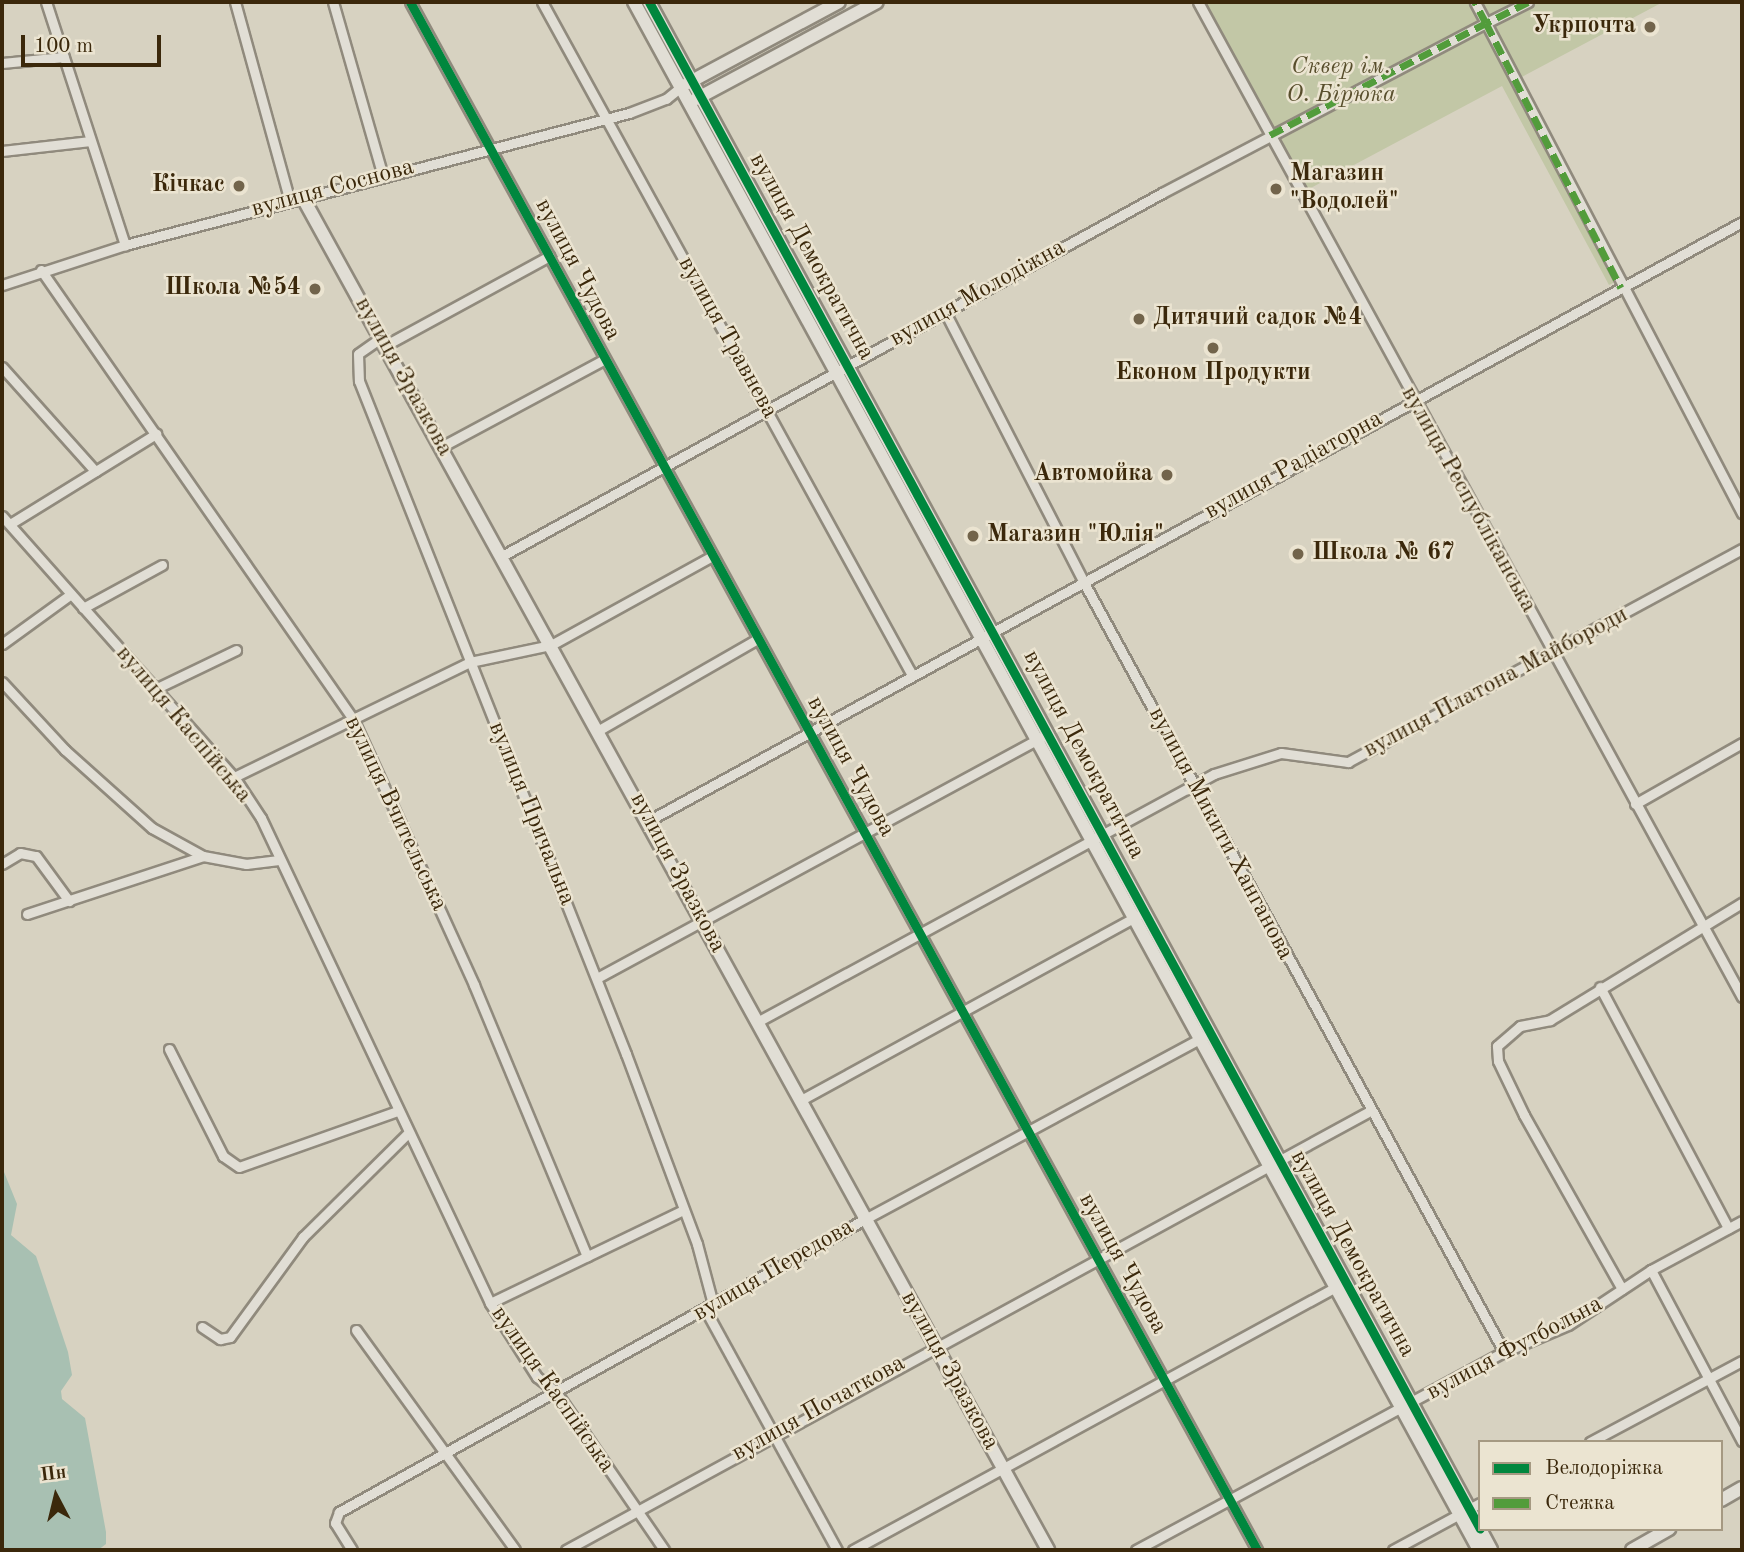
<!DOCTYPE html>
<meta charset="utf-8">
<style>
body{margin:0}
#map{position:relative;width:1744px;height:1552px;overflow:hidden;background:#d7d2c1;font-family:"Old Standard TT",serif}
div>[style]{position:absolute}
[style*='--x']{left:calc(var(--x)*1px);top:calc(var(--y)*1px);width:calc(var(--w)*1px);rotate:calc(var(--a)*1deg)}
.green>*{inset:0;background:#c2c7a6}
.water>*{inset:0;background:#a8c0b2}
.roads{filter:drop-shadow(2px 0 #908a7d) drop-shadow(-2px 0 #908a7d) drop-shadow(0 2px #908a7d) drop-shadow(0 -2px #908a7d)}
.street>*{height:9px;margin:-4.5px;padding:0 4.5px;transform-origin:4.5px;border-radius:4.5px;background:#e1ded5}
.secondary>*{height:12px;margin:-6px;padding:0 6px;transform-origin:6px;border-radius:6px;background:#e1ded5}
.quiet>*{height:7px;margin-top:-3.5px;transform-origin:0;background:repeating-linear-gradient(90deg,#529c3b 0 14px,transparent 0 21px)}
.cycleway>*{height:9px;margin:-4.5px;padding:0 4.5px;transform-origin:4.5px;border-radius:4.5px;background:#00873e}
.dots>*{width:19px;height:19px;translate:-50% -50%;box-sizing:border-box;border:4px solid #ebe4d1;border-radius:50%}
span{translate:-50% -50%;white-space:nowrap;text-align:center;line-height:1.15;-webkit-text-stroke:5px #ebe4d1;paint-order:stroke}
.poi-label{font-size:24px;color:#3b280b;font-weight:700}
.right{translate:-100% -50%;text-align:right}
.left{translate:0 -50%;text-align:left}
.park-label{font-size:24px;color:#584e2c;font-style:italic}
.street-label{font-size:24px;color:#3b280b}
.frame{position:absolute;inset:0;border:4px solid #3b280b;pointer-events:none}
.legend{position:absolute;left:1478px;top:1440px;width:245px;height:91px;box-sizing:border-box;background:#ebe4d1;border:2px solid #a59982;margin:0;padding:9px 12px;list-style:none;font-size:21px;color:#3b280b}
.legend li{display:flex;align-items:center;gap:14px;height:35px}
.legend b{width:35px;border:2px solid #a59982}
.north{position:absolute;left:21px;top:1461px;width:70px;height:70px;-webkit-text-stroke:5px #ebe4d1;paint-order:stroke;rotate:353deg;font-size:19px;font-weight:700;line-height:28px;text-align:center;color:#3b280b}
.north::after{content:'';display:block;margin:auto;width:24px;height:32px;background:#3b280b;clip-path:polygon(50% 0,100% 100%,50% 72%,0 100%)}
.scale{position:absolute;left:21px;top:35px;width:140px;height:32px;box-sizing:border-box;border:4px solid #3b280b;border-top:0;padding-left:9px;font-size:21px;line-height:24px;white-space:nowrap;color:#3b280b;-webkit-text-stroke:5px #ebe4d1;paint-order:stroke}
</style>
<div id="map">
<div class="green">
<i style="clip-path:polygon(1206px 2px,1663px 2px,1518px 79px,1625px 277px,1609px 285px,1502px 86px,1307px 190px)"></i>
</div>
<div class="water">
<i style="clip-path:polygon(2px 1167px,17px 1204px,11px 1235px,36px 1256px,68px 1352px,72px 1375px,61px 1391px,62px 1399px,85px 1418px,106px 1532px,106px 1544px,98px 1550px,2px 1550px)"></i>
</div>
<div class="roads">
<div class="street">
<i style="--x:46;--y:2;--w:256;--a:72"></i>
<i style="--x:235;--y:2;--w:206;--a:74.6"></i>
<i style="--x:333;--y:2;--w:181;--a:74"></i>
<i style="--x:410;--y:2;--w:1765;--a:61.31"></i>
<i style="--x:542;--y:2;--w:768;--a:61.2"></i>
<i style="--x:1198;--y:2;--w:1134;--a:61.33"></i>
<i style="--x:1528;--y:2;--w:47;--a:153.4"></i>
<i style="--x:1486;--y:23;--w:553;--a:62.42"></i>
<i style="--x:2;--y:63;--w:62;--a:-5.5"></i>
<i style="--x:2;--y:151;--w:89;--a:-6.5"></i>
<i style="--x:41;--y:270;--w:547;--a:55.21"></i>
<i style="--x:353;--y:719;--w:292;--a:65.5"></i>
<i style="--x:474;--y:985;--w:294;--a:67.4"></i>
<i style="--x:2;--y:285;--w:129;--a:-18"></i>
<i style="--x:125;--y:245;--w:521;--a:-14.68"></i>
<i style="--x:629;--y:113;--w:40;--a:-21"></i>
<i style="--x:666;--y:99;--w:19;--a:-39"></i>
<i style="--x:945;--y:312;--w:302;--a:62.8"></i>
<i style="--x:1083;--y:581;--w:878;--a:61.36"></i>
<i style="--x:382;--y:337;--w:29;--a:145"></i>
<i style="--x:358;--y:354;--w:27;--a:88"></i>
<i style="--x:359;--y:381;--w:724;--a:68.36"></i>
<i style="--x:626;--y:1054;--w:203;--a:69.5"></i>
<i style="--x:697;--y:1244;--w:62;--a:75.1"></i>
<i style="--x:386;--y:345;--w:186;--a:-28.6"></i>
<i style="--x:2;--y:367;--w:140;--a:48.2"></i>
<i style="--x:441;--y:447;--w:184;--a:-28.2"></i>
<i style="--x:2;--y:516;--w:349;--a:48.4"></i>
<i style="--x:234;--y:777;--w:49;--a:56.6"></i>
<i style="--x:261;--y:818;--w:536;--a:64.72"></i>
<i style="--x:490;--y:1303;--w:88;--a:57.6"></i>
<i style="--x:537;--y:1377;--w:24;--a:38"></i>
<i style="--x:556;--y:1392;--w:191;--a:55.6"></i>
<i style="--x:10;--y:524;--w:172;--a:-31.7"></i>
<i style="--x:502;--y:556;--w:753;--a:-28.81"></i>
<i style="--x:1162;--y:193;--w:366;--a:-27.7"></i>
<i style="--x:1486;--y:23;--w:24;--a:-118"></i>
<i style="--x:83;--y:608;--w:90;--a:-28.6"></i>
<i style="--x:2;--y:644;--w:85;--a:-35.9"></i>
<i style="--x:2;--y:682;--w:93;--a:47.2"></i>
<i style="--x:65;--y:750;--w:117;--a:41.9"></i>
<i style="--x:152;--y:828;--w:58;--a:28.8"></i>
<i style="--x:203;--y:856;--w:44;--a:10.5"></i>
<i style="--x:246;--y:864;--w:31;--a:-7"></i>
<i style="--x:155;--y:689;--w:90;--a:-25.7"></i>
<i style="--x:599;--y:730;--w:182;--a:-29.9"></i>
<i style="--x:234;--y:777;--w:263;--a:-26"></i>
<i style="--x:470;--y:662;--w:83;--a:-11.9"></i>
<i style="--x:551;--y:645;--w:184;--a:-28.9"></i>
<i style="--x:1635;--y:804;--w:123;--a:-29.7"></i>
<i style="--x:648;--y:821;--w:1247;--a:-28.7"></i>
<i style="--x:2;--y:864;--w:21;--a:-31"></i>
<i style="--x:20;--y:853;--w:16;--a:11"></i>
<i style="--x:36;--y:856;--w:56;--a:53.7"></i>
<i style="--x:27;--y:914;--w:185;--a:-18.2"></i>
<i style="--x:597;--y:978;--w:506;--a:-28.44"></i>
<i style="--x:1600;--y:987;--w:273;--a:62"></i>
<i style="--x:757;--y:1022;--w:520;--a:-28.49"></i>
<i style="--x:1214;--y:774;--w:70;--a:-17.4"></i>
<i style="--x:1281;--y:753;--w:68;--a:7.7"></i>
<i style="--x:1348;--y:762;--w:448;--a:-28.4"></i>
<i style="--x:169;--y:1049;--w:120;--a:63.2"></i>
<i style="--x:223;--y:1156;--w:19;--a:35"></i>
<i style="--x:239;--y:1167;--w:168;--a:-19.5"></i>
<i style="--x:801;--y:1100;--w:383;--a:-28.7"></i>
<i style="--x:1651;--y:1270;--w:194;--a:62"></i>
<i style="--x:1622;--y:1289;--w:200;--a:-119.4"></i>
<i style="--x:1524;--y:1115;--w:60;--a:-115.7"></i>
<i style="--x:1498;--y:1061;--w:15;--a:-94"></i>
<i style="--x:1497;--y:1046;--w:30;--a:-41"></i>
<i style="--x:1520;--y:1026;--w:31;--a:-11"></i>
<i style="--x:1550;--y:1020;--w:225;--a:-31.4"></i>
<i style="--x:490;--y:1303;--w:214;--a:-25.7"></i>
<i style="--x:705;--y:1309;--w:275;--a:61.3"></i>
<i style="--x:202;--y:1327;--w:22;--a:34"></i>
<i style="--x:220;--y:1339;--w:10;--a:-11"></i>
<i style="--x:230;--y:1337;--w:124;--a:-53.9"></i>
<i style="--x:303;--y:1237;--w:146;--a:-44.7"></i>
<i style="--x:356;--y:1330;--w:271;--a:54.1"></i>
<i style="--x:1590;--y:1442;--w:172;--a:-28.1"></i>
<i style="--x:352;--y:1550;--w:32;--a:-122"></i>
<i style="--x:335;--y:1523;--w:12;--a:-70"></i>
<i style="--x:339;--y:1512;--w:602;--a:-29.12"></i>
<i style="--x:865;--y:1219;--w:384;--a:-28.3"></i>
<i style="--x:566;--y:1550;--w:916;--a:-28.64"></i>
<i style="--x:853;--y:1550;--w:548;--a:-28.58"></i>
<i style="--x:1136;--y:1550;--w:418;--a:-28.3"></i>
<i style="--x:1504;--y:1352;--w:69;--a:-22.9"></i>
<i style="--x:1568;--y:1325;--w:100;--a:-33.5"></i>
<i style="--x:1651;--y:1270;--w:103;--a:-28.3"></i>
<i style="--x:1393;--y:1550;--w:99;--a:-28.4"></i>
</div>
<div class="secondary">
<i style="--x:634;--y:2;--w:1764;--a:61.37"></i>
<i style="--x:649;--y:2;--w:1738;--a:61.44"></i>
<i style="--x:688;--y:83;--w:171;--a:-28.2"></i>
<i style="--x:696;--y:99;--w:205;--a:-28.2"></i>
<i style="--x:303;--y:198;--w:1544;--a:61.14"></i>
<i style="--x:1721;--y:1500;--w:24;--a:-30"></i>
<i style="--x:1480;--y:1529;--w:24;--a:62"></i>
<i style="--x:1632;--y:1550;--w:43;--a:-29.6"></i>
</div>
</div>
<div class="quiet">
<i style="--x:1528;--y:2;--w:47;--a:153.4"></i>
<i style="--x:1486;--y:23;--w:297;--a:63"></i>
<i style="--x:1270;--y:135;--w:243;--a:-27.4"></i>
<i style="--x:1486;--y:23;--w:24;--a:-118"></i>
</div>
<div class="cycleway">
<i style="--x:410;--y:2;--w:1765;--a:61.31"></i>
<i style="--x:649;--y:2;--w:1738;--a:61.44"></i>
</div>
<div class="dots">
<i style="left:1650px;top:27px;background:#72644b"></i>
<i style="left:239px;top:186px;background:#72644b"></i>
<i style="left:1276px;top:189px;background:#72644b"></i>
<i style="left:315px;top:289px;background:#72644b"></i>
<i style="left:1139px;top:319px;background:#72644b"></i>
<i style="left:1213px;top:348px;background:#72644b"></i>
<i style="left:1167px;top:475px;background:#72644b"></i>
<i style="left:973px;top:536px;background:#72644b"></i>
<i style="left:1298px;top:554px;background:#72644b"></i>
</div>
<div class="poi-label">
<span class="right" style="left:1636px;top:27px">Укрпочта</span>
<span class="left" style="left:1290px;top:189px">Магазин<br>"Водолей"</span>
<span class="right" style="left:225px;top:186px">Кічкас</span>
<span class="right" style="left:301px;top:289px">Школа №54</span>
<span class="left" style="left:1153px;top:319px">Дитячий садок №4</span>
<span style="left:1213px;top:374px">Економ Продукти</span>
<span class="right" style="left:1153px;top:475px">Автомойка</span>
<span class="left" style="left:987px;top:536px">Магазин "Юлія"</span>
<span class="left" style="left:1312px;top:554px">Школа № 67</span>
</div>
<div class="park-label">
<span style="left:1341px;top:82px">Сквер ім.<br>О. Бірюка</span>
</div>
<div class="street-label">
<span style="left:333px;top:189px;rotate:-15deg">вулиця Соснова</span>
<span style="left:811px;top:257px;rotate:61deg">вулиця Демократична</span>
<span style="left:577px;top:270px;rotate:62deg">вулиця Чудова</span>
<span style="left:978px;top:294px;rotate:-29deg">вулиця Молодіжна</span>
<span style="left:727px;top:338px;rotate:61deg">вулиця Травнева</span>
<span style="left:403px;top:377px;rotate:61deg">вулиця Зразкова</span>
<span style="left:1294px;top:466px;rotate:-29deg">вулиця Радіаторна</span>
<span style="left:1468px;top:500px;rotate:61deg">вулиця Республіканська</span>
<span style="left:1496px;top:683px;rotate:-28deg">вулиця Платона Майбороди</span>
<span style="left:183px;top:725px;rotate:50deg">вулиця Каспійська</span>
<span style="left:1083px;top:755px;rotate:62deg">вулиця Демократична</span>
<span style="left:850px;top:767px;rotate:61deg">вулиця Чудова</span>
<span style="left:395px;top:814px;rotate:65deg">вулиця Вчительська</span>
<span style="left:531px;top:814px;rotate:68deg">вулиця Причальна</span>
<span style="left:1220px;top:834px;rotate:62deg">вулиця Микити Ханганова</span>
<span style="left:677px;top:873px;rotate:62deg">вулиця Зразкова</span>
<span style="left:1352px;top:1254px;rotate:61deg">вулиця Демократична</span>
<span style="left:1122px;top:1264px;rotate:61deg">вулиця Чудова</span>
<span style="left:774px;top:1271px;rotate:-30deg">вулиця Передова</span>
<span style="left:1515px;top:1349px;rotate:-28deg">вулиця Футбольна</span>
<span style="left:949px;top:1371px;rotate:61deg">вулиця Зразкова</span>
<span style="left:552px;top:1390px;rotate:55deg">вулиця Каспійська</span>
<span style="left:819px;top:1409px;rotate:-29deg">вулиця Початкова</span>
</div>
<div class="frame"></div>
<ul class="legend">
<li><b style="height:9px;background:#00873e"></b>Велодоріжка</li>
<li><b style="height:9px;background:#529c3b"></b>Стежка</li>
</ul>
<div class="north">Пн</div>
<div class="scale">100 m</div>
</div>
